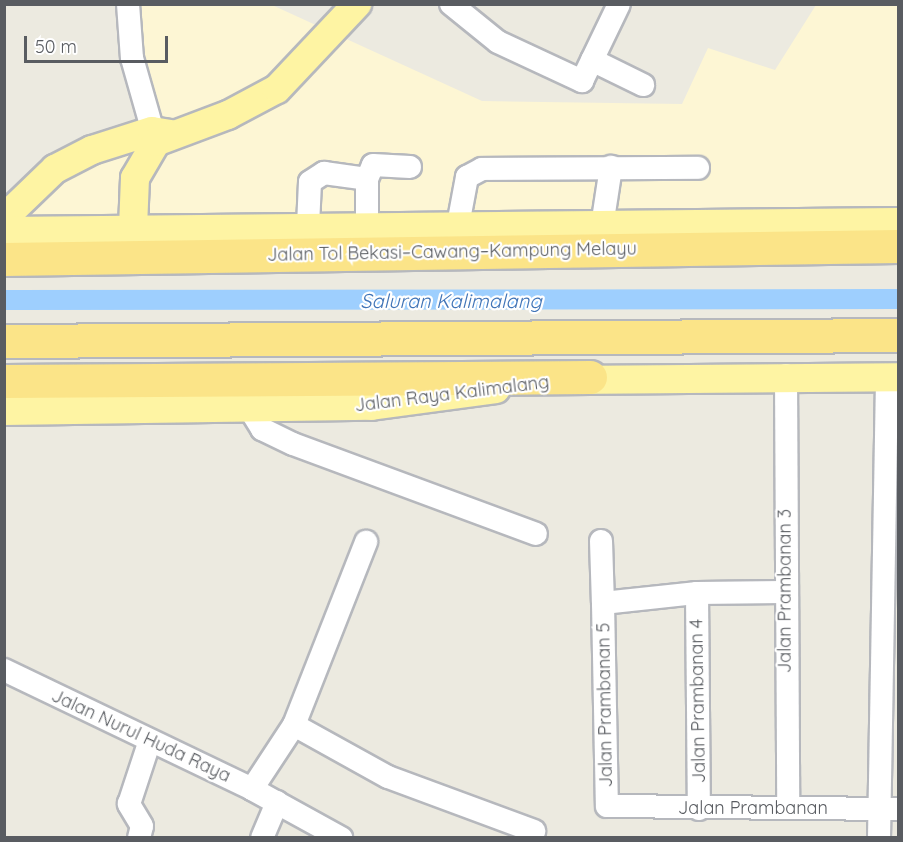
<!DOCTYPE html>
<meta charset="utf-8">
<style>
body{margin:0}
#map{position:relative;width:903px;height:842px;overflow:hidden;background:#eceae0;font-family:Quicksand,sans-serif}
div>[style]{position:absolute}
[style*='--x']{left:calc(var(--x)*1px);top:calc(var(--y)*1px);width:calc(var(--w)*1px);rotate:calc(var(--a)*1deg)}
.commercial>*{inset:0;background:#fdf6d4}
.canal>*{height:20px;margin:-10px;padding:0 10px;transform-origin:10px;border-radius:10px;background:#9ecffe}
.roads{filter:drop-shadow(2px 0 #b6b8bd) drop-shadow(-2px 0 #b6b8bd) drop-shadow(0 2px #b6b8bd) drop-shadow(0 -2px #b6b8bd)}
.minor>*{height:22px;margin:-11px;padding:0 11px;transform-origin:11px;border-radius:11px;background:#fff}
.major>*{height:28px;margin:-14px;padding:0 14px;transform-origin:14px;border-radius:14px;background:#fef4a3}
.highway>*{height:33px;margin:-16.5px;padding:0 16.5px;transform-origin:16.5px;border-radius:16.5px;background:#fbe488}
span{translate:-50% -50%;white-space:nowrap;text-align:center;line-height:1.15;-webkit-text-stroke:4.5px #fff;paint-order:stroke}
.street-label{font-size:18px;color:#595c61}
.water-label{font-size:20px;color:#4074b7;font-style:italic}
.frame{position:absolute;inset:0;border:6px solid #595c61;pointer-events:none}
.scale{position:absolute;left:24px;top:36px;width:144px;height:27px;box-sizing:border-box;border:3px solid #595c61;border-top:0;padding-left:8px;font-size:18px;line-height:21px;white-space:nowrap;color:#595c61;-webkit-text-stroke:4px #fff;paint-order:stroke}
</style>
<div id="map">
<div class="commercial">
<i style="clip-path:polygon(128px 5px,272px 5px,482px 101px,682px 104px,708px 48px,775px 70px,816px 5px,898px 5px,898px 222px,5px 231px,25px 192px,152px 131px)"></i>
</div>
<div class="canal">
<i style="--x:4;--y:300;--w:894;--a:-0.06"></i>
</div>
<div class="roads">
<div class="minor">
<i style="--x:128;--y:4;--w:54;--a:85.8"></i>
<i style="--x:132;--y:58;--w:87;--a:74.1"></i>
<i style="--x:451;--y:4;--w:60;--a:39"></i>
<i style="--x:498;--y:42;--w:93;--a:24.9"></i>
<i style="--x:582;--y:81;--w:85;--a:-64.3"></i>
<i style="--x:592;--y:60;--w:57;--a:26.1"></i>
<i style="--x:458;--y:225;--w:49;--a:-79.4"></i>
<i style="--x:467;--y:177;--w:17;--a:-28"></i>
<i style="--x:482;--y:169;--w:216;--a:-0.3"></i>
<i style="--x:308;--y:226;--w:44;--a:-87.4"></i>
<i style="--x:310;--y:182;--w:17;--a:-33"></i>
<i style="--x:324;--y:173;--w:43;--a:7.9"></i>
<i style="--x:367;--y:226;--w:47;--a:-90"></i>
<i style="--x:367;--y:179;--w:15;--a:-67"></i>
<i style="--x:373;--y:165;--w:37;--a:3"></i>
<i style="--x:602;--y:226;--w:60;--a:-81.3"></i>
<i style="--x:786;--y:375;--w:432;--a:89.7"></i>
<i style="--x:249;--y:408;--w:25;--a:58"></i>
<i style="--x:262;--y:429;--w:34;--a:26"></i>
<i style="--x:293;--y:444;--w:259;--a:20.3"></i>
<i style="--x:601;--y:541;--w:62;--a:88.2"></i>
<i style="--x:603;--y:603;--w:95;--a:-6.1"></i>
<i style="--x:697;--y:593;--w:86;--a:-0.7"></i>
<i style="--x:697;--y:593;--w:216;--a:89.5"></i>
<i style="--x:603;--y:603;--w:203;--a:88.9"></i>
<i style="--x:607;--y:806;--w:291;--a:0.6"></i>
<i style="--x:4;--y:670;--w:275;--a:25.6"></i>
<i style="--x:252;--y:789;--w:102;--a:28.8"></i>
<i style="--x:294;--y:725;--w:107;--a:29"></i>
<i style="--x:388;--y:777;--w:156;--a:20.3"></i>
<i style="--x:252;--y:789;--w:77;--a:-56.7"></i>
<i style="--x:294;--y:725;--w:197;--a:-68.5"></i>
<i style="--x:139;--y:838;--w:12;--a:-76"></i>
<i style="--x:142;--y:826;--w:26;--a:-121"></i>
<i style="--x:129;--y:804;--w:67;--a:-71.8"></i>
<i style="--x:262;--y:838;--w:39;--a:-67"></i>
<i style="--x:879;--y:838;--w:461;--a:-89"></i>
</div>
<div class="major">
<i style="--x:4;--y:218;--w:71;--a:-43.9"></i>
<i style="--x:55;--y:169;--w:42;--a:-27.2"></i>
<i style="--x:92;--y:150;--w:63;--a:-17.6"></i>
<i style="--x:152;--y:131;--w:19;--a:9"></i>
<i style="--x:133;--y:228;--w:50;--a:-87.7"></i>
<i style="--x:135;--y:178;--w:42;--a:-59.7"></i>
<i style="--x:156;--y:142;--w:77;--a:-20.6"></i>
<i style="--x:228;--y:115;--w:55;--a:-28"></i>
<i style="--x:277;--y:89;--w:117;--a:-46.7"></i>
<i style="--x:4;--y:231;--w:894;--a:-0.58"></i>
<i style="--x:569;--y:380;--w:329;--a:-0.5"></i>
<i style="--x:4;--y:411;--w:367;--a:-0.8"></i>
<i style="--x:371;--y:406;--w:126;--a:-7.7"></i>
</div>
<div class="highway">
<i style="--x:4;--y:259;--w:894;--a:-0.83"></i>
<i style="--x:4;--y:341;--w:894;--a:-0.38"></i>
<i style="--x:4;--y:381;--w:586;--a:-0.39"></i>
</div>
</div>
<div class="street-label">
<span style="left:452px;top:252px;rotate:-1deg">Jalan Tol Bekasi–Cawang–Kampung Melayu</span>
<span style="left:452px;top:394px;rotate:-7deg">Jalan Raya Kalimalang</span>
<span style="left:785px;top:591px;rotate:-90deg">Jalan Prambanan 3</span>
<span style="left:698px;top:701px;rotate:-91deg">Jalan Prambanan 4</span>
<span style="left:605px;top:705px;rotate:-91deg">Jalan Prambanan 5</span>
<span style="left:141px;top:736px;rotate:25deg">Jalan Nurul Huda Raya</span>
<span style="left:753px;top:808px">Jalan Prambanan</span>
</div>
<div class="water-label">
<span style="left:451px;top:300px">Saluran Kalimalang</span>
</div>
<div class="frame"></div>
<div class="scale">50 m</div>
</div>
